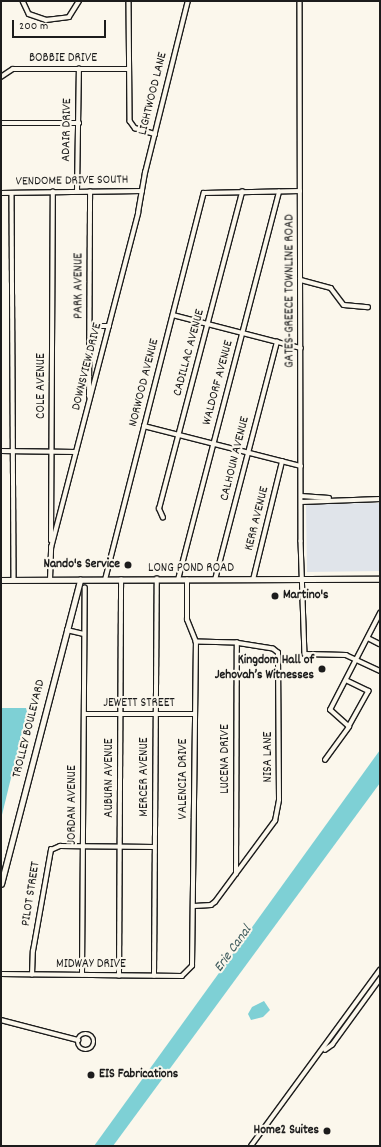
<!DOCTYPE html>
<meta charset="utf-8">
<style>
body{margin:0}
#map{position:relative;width:381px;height:1147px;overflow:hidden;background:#fbf7ec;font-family:Dekko,sans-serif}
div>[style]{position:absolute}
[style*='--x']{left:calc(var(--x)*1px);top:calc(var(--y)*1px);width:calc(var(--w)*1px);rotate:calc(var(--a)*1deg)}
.built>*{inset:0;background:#e0e4ea}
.water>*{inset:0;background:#7ed0d5}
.roads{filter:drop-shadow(1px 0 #1c1c1c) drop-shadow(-1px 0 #1c1c1c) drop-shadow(0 1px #1c1c1c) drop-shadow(0 -1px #1c1c1c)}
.minor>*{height:3.5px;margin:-1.75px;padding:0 1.75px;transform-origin:1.75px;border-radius:1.75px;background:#fbf7ec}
.minor>.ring{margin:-1.75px;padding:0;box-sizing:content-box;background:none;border:3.5px solid #fbf7ec;border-radius:50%}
.tertiary>*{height:4.5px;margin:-2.25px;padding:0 2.25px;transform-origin:2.25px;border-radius:2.25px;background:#fbf7ec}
.secondary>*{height:5px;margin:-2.5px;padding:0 2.5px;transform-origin:2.5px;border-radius:2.5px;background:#fbf7ec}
.dots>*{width:11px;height:11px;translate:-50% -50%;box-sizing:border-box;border:2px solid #fbf7ec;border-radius:50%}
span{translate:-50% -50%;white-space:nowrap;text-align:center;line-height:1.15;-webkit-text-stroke:4px #fbf7ec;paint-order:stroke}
.street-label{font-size:13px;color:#1c1c1c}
.poi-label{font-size:13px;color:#1c1c1c;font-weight:700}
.right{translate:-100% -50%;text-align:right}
.left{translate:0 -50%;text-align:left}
.water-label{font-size:14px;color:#3e5b5d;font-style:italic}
.frame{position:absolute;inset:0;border:2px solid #1c1c1c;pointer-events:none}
.scale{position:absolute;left:12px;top:20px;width:94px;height:18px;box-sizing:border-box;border:2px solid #1c1c1c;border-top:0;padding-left:5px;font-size:12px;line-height:14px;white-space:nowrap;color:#1c1c1c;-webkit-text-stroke:3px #fbf7ec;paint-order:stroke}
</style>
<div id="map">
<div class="built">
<i style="clip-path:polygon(380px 503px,380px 571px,307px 572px,306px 504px)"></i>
</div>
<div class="water">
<i style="clip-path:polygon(1px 708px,26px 708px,27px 712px,1px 819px)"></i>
<i style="clip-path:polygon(380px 750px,380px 783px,113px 1146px,94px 1146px)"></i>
<i style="clip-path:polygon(264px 1001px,270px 1010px,263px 1017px,251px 1020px,248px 1014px,252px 1007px)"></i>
</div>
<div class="roads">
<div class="minor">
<i style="--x:23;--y:1;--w:14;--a:65"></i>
<i style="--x:29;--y:14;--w:18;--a:19"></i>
<i style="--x:46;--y:20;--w:23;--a:-7"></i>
<i style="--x:69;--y:17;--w:19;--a:-58"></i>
<i style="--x:129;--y:1;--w:120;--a:89.5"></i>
<i style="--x:130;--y:121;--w:9;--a:54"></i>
<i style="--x:135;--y:128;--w:21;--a:17"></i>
<i style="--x:300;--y:1;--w:540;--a:89.89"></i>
<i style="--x:301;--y:541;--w:113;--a:88"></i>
<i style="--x:305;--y:654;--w:41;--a:1.4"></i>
<i style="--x:346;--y:655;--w:38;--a:25"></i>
<i style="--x:1;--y:77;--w:14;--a:-34"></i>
<i style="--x:13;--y:69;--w:116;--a:0"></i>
<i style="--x:1;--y:123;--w:78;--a:0"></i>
<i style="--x:77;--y:191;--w:122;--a:-89.1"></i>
<i style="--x:1;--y:193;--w:141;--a:-0.8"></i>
<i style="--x:12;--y:193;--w:387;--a:89.7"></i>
<i style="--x:301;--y:280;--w:31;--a:15"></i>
<i style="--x:331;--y:288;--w:21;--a:53"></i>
<i style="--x:344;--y:305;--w:24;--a:5"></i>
<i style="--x:173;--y:315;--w:132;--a:14.5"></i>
<i style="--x:90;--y:326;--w:19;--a:0"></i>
<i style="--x:89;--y:397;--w:205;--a:-89.7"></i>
<i style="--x:144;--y:426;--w:162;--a:14.3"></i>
<i style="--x:1;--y:451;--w:75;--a:0.8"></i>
<i style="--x:301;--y:496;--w:28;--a:4"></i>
<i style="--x:301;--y:502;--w:79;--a:-2.2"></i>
<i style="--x:163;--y:518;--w:10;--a:-114"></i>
<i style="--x:159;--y:509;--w:328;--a:-75.3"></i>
<i style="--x:51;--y:541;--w:349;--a:-89.7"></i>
<i style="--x:51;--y:548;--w:346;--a:-75.4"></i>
<i style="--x:138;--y:213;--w:41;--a:-80.1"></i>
<i style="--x:145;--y:173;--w:177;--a:-76"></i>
<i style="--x:50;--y:580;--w:33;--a:-88"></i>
<i style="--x:105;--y:580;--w:399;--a:-75.7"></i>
<i style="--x:204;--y:193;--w:96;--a:-1.2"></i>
<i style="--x:178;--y:580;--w:401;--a:-75.4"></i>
<i style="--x:215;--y:580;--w:246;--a:-75.4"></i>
<i style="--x:253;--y:580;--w:122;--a:-76.2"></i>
<i style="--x:67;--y:630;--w:17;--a:13"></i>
<i style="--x:368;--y:638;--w:13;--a:27"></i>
<i style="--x:346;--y:680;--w:25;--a:26"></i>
<i style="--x:369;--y:691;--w:41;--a:119.1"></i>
<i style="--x:349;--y:727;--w:25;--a:-138"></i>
<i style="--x:330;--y:710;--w:109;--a:-62.7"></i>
<i style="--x:84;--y:714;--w:111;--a:0"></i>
<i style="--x:325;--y:760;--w:41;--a:-54"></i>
<i style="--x:236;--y:874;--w:231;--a:-89.8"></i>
<i style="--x:194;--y:906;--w:17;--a:-3"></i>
<i style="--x:211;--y:905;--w:5;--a:-37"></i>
<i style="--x:215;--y:902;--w:101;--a:-53.5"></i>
<i style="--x:275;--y:821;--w:21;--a:-79"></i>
<i style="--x:279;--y:800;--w:147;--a:-90.4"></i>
<i style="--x:278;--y:653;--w:6;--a:-141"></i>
<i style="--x:273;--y:649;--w:36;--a:-171"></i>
<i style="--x:237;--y:643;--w:41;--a:-178.6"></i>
<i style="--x:1;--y:974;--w:181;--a:0.6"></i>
<i style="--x:182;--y:976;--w:14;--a:-45"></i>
<i style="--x:192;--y:966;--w:324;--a:-89.3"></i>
<i style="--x:196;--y:642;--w:24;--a:-112"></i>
<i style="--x:187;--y:620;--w:40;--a:-90"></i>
<i style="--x:32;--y:975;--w:24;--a:-88"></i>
<i style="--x:33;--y:951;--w:103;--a:-79.9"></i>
<i style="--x:51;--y:850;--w:10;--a:-24"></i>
<i style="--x:60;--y:846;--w:94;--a:0.6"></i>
<i style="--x:82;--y:975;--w:387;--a:-89.6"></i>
<i style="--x:119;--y:976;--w:396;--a:-89.7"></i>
<i style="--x:154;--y:976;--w:397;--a:-89.6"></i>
<i style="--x:1;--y:1020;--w:80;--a:14.6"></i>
<i class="ring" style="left:78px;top:1034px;width:12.5px;height:12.5px"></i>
<i style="--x:325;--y:1050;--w:9;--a:-36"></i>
<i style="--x:332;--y:1045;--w:82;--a:-54"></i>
<i style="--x:251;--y:1146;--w:218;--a:-53.8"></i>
</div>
<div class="tertiary">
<i style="--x:1;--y:884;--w:314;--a:-75.4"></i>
</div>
<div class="secondary">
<i style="--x:1;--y:580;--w:379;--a:-0.2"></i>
</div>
</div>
<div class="dots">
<i style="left:128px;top:565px;background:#1c1c1c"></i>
<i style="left:275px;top:596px;background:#1c1c1c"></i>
<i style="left:322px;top:669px;background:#1c1c1c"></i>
<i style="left:91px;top:1075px;background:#1c1c1c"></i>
<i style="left:327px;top:1131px;background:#1c1c1c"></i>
</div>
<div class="street-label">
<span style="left:63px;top:59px">BOBBIE DRIVE</span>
<span style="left:154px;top:94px;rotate:-76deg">LIGHTWOOD LANE</span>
<span style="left:68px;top:130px;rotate:-89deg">ADAIR DRIVE</span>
<span style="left:72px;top:182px;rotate:-1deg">VENDOME DRIVE SOUTH</span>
<span style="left:80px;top:286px;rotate:-90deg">PARK AVENUE</span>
<span style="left:291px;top:291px;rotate:-90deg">GATES-GREECE TOWNLINE ROAD</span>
<span style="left:190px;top:353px;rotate:-75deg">CADILLAC AVENUE</span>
<span style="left:88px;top:367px;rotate:-76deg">DOWNSVIEW DRIVE</span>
<span style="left:145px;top:383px;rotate:-76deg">NORWOOD AVENUE</span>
<span style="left:219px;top:383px;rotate:-75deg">WALDORF AVENUE</span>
<span style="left:42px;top:386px;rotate:-90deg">COLE AVENUE</span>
<span style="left:236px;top:459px;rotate:-76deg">CALHOUN AVENUE</span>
<span style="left:258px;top:519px;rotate:-76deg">KERR AVENUE</span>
<span style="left:191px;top:569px">LONG POND ROAD</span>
<span style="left:139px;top:704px">JEWETT STREET</span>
<span style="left:30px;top:729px;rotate:-76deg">TROLLEY BOULEVARD</span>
<span style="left:269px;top:757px;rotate:-90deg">NISA LANE</span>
<span style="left:226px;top:759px;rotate:-90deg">LUCENA DRIVE</span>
<span style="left:145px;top:777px;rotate:-90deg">MERCER AVENUE</span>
<span style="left:110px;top:778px;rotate:-90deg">AUBURN AVENUE</span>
<span style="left:184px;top:779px;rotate:-90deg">VALENCIA DRIVE</span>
<span style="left:73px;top:805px;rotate:-90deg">JORDAN AVENUE</span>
<span style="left:32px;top:894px;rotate:-81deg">PILOT STREET</span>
<span style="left:91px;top:965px">MIDWAY DRIVE</span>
</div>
<div class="poi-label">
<span class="right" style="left:120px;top:565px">Nando's Service</span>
<span class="left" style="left:283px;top:596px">Martino's</span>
<span class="right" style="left:314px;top:669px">Kingdom Hall of<br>Jehovah’s Witnesses</span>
<span class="left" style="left:99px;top:1075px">EIS Fabrications</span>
<span class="right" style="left:319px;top:1131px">Home2 Suites</span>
</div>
<div class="water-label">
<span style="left:233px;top:949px;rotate:-54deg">Erie Canal</span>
</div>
<div class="frame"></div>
<div class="scale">200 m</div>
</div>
